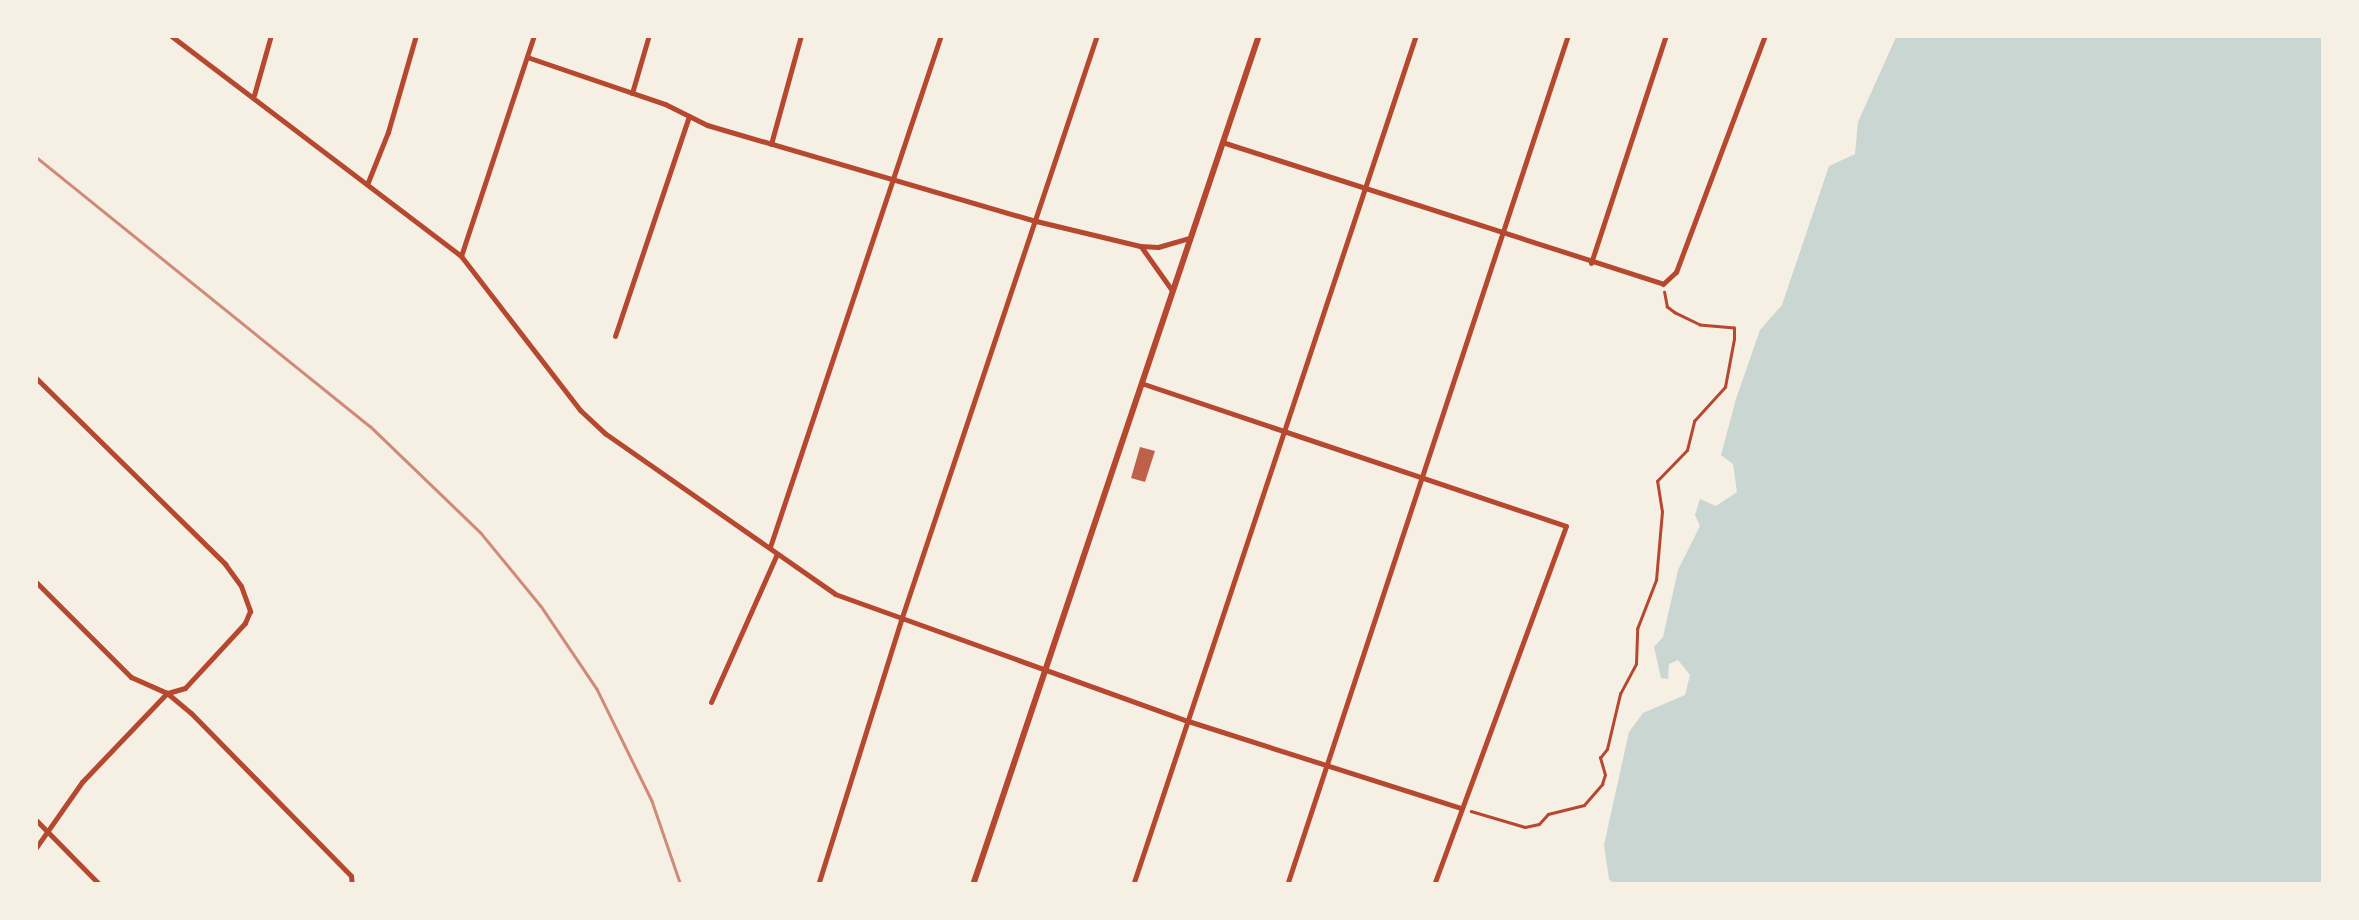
<!DOCTYPE html>
<style>
body{margin:0}
#map{position:relative;width:2359px;height:920px;overflow:hidden;background:#f6efe4;font-family:"Alegreya Sans",sans-serif}
div>[style]{position:absolute}
[style*='--x']{left:calc(var(--x)*1px);top:calc(var(--y)*1px);width:calc(var(--w)*1px);rotate:calc(var(--a)*1deg)}
.water>*{inset:0;background:#c9d6d2}
.building>*{inset:0;background:#bf614a}
.path>*{height:2.5px;margin:-1.25px;padding:0 1.25px;transform-origin:1.25px;border-radius:1.25px;background:#b5482f}
.minor>*{height:5px;margin:-2.5px;padding:0 2.5px;transform-origin:2.5px;border-radius:2.5px;background:#b5482f}
.tertiary>*{height:6px;margin:-3px;padding:0 3px;transform-origin:3px;border-radius:3px;background:#b5482f}
.rail>*{height:2.5px;margin:-1.25px;padding:0 1.25px;transform-origin:1.25px;border-radius:1.25px;background:#cf8b77}
span{translate:-50% -50%;white-space:nowrap;text-align:center;line-height:1.15;-webkit-text-stroke:8px #f6efe4;paint-order:stroke}
.frame{position:absolute;inset:0;border:38px solid #f6efe4;pointer-events:none}
</style>
<div id="map">
<div class="water">
<i style="clip-path:polygon(1897px 35px,2324px 35px,2324px 885px,1615px 885px,1609px 879px,1604px 845px,1629px 732px,1643px 713px,1685px 695px,1690px 675px,1678px 660px,1669px 664px,1668px 679px,1661px 678px,1654px 647px,1663px 637px,1678px 570px,1700px 526px,1695px 515px,1700px 499px,1716px 506px,1737px 492px,1733px 464px,1721px 455px,1736px 399px,1760px 330px,1782px 305px,1829px 166px,1855px 154px,1858px 122px)"></i>
</div>
<div class="building">
<i style="clip-path:polygon(1140px 447px,1155px 451px,1145px 482px,1131px 478px)"></i>
</div>
<div class="path">
<i style="--x:1471;--y:811;--w:56;--a:16.5"></i>
<i style="--x:1525;--y:827;--w:14;--a:-12"></i>
<i style="--x:1539;--y:824;--w:13;--a:-48"></i>
<i style="--x:1548;--y:814;--w:37;--a:-14"></i>
<i style="--x:1584;--y:805;--w:28;--a:-49"></i>
<i style="--x:1602;--y:784;--w:9;--a:-72"></i>
<i style="--x:1605;--y:775;--w:18;--a:-106"></i>
<i style="--x:1600;--y:758;--w:11;--a:-52"></i>
<i style="--x:1607;--y:749;--w:57;--a:-76.7"></i>
<i style="--x:1620;--y:694;--w:34;--a:-62"></i>
<i style="--x:1636;--y:664;--w:35;--a:-88"></i>
<i style="--x:1637;--y:629;--w:53;--a:-68.8"></i>
<i style="--x:1656;--y:580;--w:68;--a:-85"></i>
<i style="--x:1662;--y:512;--w:31;--a:-99"></i>
<i style="--x:1657;--y:481;--w:43;--a:-45.9"></i>
<i style="--x:1687;--y:450;--w:30;--a:-76"></i>
<i style="--x:1694;--y:421;--w:46;--a:-47.6"></i>
<i style="--x:1725;--y:387;--w:49;--a:-79.4"></i>
<i style="--x:1734;--y:339;--w:11;--a:-90"></i>
<i style="--x:1734;--y:328;--w:34;--a:-175"></i>
<i style="--x:1700;--y:325;--w:28;--a:-154"></i>
<i style="--x:1675;--y:313;--w:10;--a:-143"></i>
<i style="--x:1667;--y:307;--w:15;--a:-101"></i>
</div>
<div class="minor">
<i style="--x:170;--y:35;--w:365;--a:37.2"></i>
<i style="--x:461;--y:256;--w:195;--a:52.3"></i>
<i style="--x:580;--y:410;--w:35;--a:43"></i>
<i style="--x:606;--y:434;--w:279;--a:34.9"></i>
<i style="--x:835;--y:594;--w:375;--a:19.8"></i>
<i style="--x:1188;--y:721;--w:286;--a:17.7"></i>
<i style="--x:527;--y:57;--w:146;--a:18.8"></i>
<i style="--x:665;--y:104;--w:47;--a:26.6"></i>
<i style="--x:707;--y:125;--w:343;--a:16.3"></i>
<i style="--x:1036;--y:221;--w:107;--a:13.5"></i>
<i style="--x:1140;--y:246;--w:18;--a:3"></i>
<i style="--x:1158;--y:247;--w:32;--a:-16"></i>
<i style="--x:632;--y:93;--w:60;--a:-73.7"></i>
<i style="--x:254;--y:95;--w:62;--a:-74.2"></i>
<i style="--x:1222;--y:142;--w:463;--a:17.8"></i>
<i style="--x:1663;--y:284;--w:18;--a:-43"></i>
<i style="--x:1676;--y:272;--w:253;--a:-69.4"></i>
<i style="--x:771;--y:144;--w:113;--a:-74.6"></i>
<i style="--x:368;--y:182;--w:54;--a:-68.2"></i>
<i style="--x:388;--y:132;--w:101;--a:-73.9"></i>
<i style="--x:1142;--y:248;--w:50;--a:54.7"></i>
<i style="--x:461;--y:256;--w:233;--a:-71.7"></i>
<i style="--x:1591;--y:263;--w:240;--a:-71.8"></i>
<i style="--x:615;--y:336;--w:232;--a:-71.4"></i>
<i style="--x:35;--y:377;--w:267;--a:44.5"></i>
<i style="--x:225;--y:564;--w:27;--a:54"></i>
<i style="--x:241;--y:586;--w:27;--a:70"></i>
<i style="--x:250;--y:611;--w:13;--a:113"></i>
<i style="--x:245;--y:623;--w:88;--a:132.7"></i>
<i style="--x:185;--y:688;--w:19;--a:164"></i>
<i style="--x:167;--y:693;--w:123;--a:133.7"></i>
<i style="--x:82;--y:782;--w:82;--a:125"></i>
<i style="--x:1141;--y:383;--w:448;--a:18.6"></i>
<i style="--x:1566;--y:526;--w:382;--a:110.2"></i>
<i style="--x:770;--y:547;--w:540;--a:-71.53"></i>
<i style="--x:35;--y:581;--w:136;--a:45"></i>
<i style="--x:131;--y:677;--w:39;--a:24"></i>
<i style="--x:167;--y:693;--w:31;--a:40"></i>
<i style="--x:191;--y:713;--w:228;--a:45.5"></i>
<i style="--x:351;--y:876;--w:9;--a:84"></i>
<i style="--x:711;--y:702;--w:162;--a:-66"></i>
<i style="--x:35;--y:819;--w:93;--a:45.4"></i>
<i style="--x:818;--y:885;--w:278;--a:-72.6"></i>
<i style="--x:901;--y:620;--w:617;--a:-71.48"></i>
<i style="--x:1133;--y:885;--w:896;--a:-71.59"></i>
<i style="--x:1287;--y:885;--w:895;--a:-71.71"></i>
</div>
<div class="tertiary">
<i style="--x:973;--y:885;--w:897;--a:-71.4"></i>
</div>
<div class="rail">
<i style="--x:35;--y:156;--w:430;--a:38.9"></i>
<i style="--x:370;--y:426;--w:154;--a:43.9"></i>
<i style="--x:481;--y:533;--w:94;--a:50.6"></i>
<i style="--x:541;--y:606;--w:100;--a:56"></i>
<i style="--x:597;--y:689;--w:125;--a:63.8"></i>
<i style="--x:652;--y:801;--w:89;--a:71"></i>
</div>
<div class="frame"></div>
</div>
